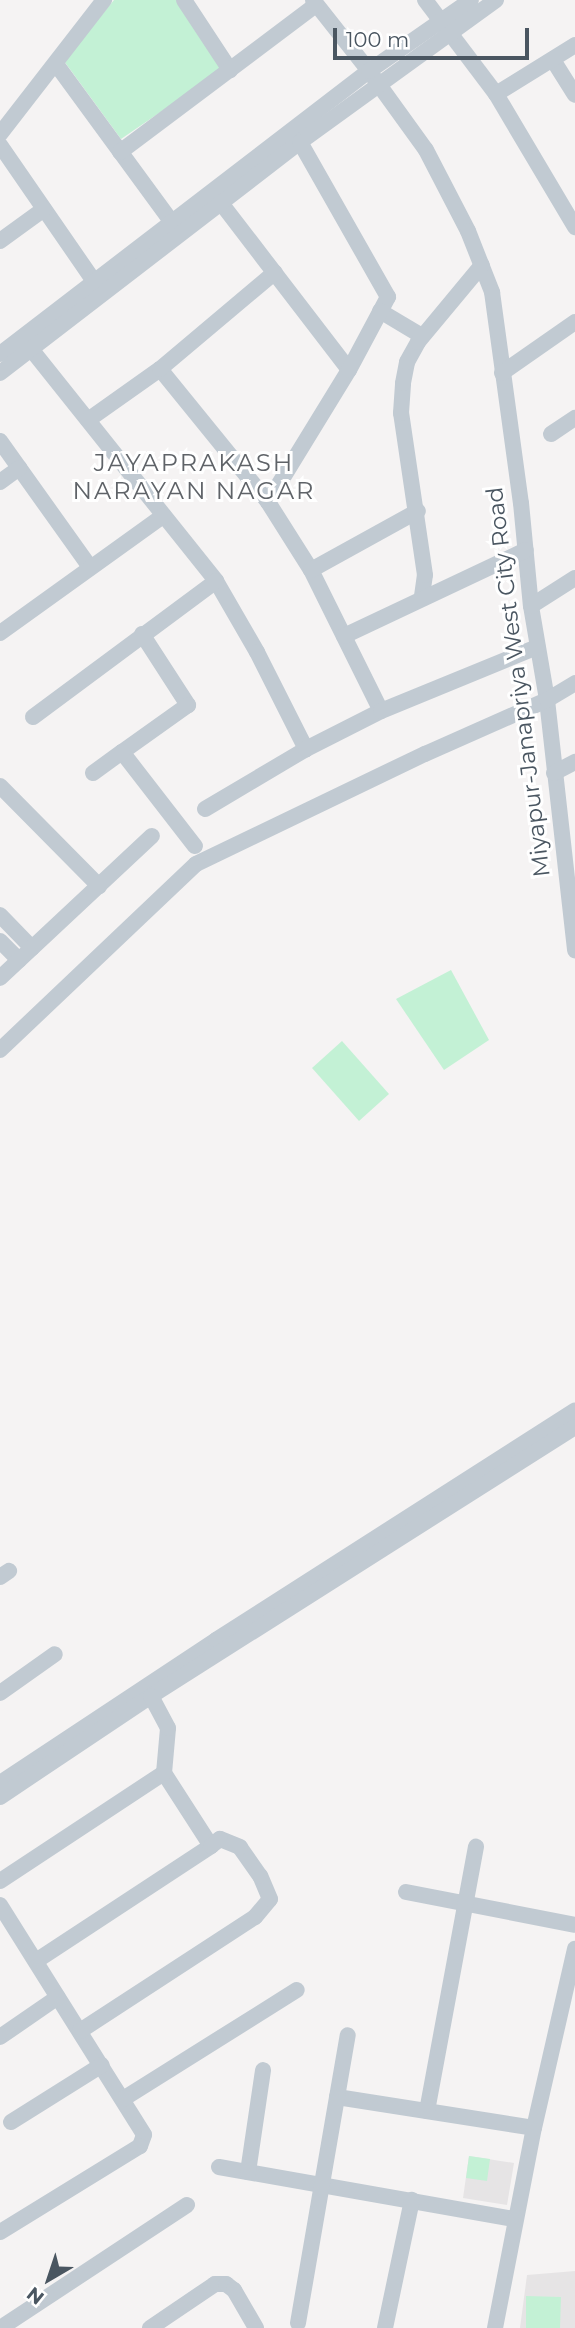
<!DOCTYPE html>
<style>
body{margin:0}
#map{position:relative;width:575px;height:2328px;overflow:hidden;background:#f5f3f3;font-family:Montserrat,sans-serif}
div>[style]{position:absolute}
[style*='--x']{left:calc(var(--x)*1px);top:calc(var(--y)*1px);width:calc(var(--w)*1px);rotate:calc(var(--a)*1deg)}
.education>*{inset:0;background:#e6e4e5}
.green>*{inset:0;background:#c3f1d5}
.minor>*{height:16px;margin:-8px;padding:0 8px;transform-origin:8px;border-radius:8px;background:#c1cad2}
span{translate:-50% -50%;white-space:nowrap;text-align:center;line-height:1.15;-webkit-text-stroke:6px #fff;paint-order:stroke}
.street-label{font-size:23px;color:#4a5661}
.neighbourhood-label{font-size:24px;color:#5f6368;letter-spacing:2px}
.north{position:absolute;left:14px;top:2244px;width:70px;height:70px;-webkit-text-stroke:5px #fff;paint-order:stroke;rotate:219deg;font-size:19px;font-weight:700;line-height:28px;text-align:center;color:#4a5661}
.north::after{content:'';display:block;margin:auto;width:24px;height:32px;background:#4a5661;clip-path:polygon(50% 0,100% 100%,50% 72%,0 100%)}
.scale{position:absolute;left:333px;top:28px;width:196px;height:32px;box-sizing:border-box;border:4px solid #4a5661;border-top:0;padding-left:9px;font-size:21px;line-height:24px;white-space:nowrap;color:#4a5661;-webkit-text-stroke:5px #fff;paint-order:stroke}
</style>
<div id="map">
<div class="education">
<i style="clip-path:polygon(469px 2156px,514px 2163px,507px 2205px,463px 2198px)"></i>
<i style="clip-path:polygon(575px 2271px,575px 2328px,520px 2328px,527px 2275px)"></i>
</div>
<div class="green">
<i style="clip-path:polygon(114px 0,180px 0,225px 68px,121px 139px,64px 61px)"></i>
<i style="clip-path:polygon(451px 970px,489px 1040px,444px 1070px,396px 999px)"></i>
<i style="clip-path:polygon(342px 1041px,389px 1094px,359px 1121px,312px 1068px)"></i>
<i style="clip-path:polygon(469px 2156px,490px 2159px,487px 2181px,466px 2178px)"></i>
<i style="clip-path:polygon(526px 2296px,561px 2297px,560px 2328px,526px 2328px)"></i>
</div>
<div class="minor">
<i style="--x:184;--y:0;--w:84;--a:56.7"></i>
<i style="--x:313;--y:0;--w:90;--a:51.7"></i>
<i style="--x:369;--y:71;--w:97;--a:54.2"></i>
<i style="--x:426;--y:150;--w:91;--a:62.6"></i>
<i style="--x:468;--y:231;--w:66;--a:68.5"></i>
<i style="--x:492;--y:292;--w:213;--a:82.2"></i>
<i style="--x:521;--y:503;--w:103;--a:84.5"></i>
<i style="--x:531;--y:606;--w:95;--a:80.3"></i>
<i style="--x:547;--y:700;--w:252;--a:83.6"></i>
<i style="--x:425;--y:0;--w:118;--a:52.9"></i>
<i style="--x:496;--y:94;--w:155;--a:59.3"></i>
<i style="--x:553;--y:60;--w:41;--a:57.8"></i>
<i style="--x:56;--y:64;--w:203;--a:53.8"></i>
<i style="--x:496;--y:94;--w:93;--a:-31.8"></i>
<i style="--x:0;--y:134;--w:170;--a:-52.2"></i>
<i style="--x:0;--y:145;--w:176;--a:55.4"></i>
<i style="--x:120;--y:152;--w:245;--a:-36.9"></i>
<i style="--x:221;--y:203;--w:210;--a:52.5"></i>
<i style="--x:0;--y:241;--w:54;--a:-36"></i>
<i style="--x:380;--y:311;--w:49;--a:30.8"></i>
<i style="--x:31;--y:349;--w:297;--a:51.4"></i>
<i style="--x:216;--y:581;--w:82;--a:60"></i>
<i style="--x:257;--y:652;--w:109;--a:63.2"></i>
<i style="--x:0;--y:354;--w:465;--a:-37.5"></i>
<i style="--x:369;--y:71;--w:124;--a:-34.8"></i>
<i style="--x:160;--y:369;--w:171;--a:50.9"></i>
<i style="--x:268;--y:502;--w:80;--a:57.7"></i>
<i style="--x:311;--y:570;--w:157;--a:63.6"></i>
<i style="--x:0;--y:373;--w:379;--a:-37.6"></i>
<i style="--x:300;--y:142;--w:242;--a:-35.9"></i>
<i style="--x:502;--y:373;--w:89;--a:-34.9"></i>
<i style="--x:88;--y:420;--w:88;--a:-35.3"></i>
<i style="--x:160;--y:369;--w:150;--a:-40.1"></i>
<i style="--x:551;--y:434;--w:29;--a:-34"></i>
<i style="--x:0;--y:441;--w:155;--a:54.5"></i>
<i style="--x:0;--y:482;--w:24;--a:-36"></i>
<i style="--x:268;--y:502;--w:155;--a:-58.5"></i>
<i style="--x:349;--y:370;--w:83;--a:-61.9"></i>
<i style="--x:388;--y:297;--w:178;--a:-119.6"></i>
<i style="--x:311;--y:570;--w:122;--a:-28.9"></i>
<i style="--x:422;--y:596;--w:21;--a:-82"></i>
<i style="--x:425;--y:575;--w:164;--a:-98.4"></i>
<i style="--x:401;--y:413;--w:30;--a:-86"></i>
<i style="--x:403;--y:383;--w:21;--a:-79"></i>
<i style="--x:407;--y:362;--w:23;--a:-61"></i>
<i style="--x:418;--y:342;--w:100;--a:-50.3"></i>
<i style="--x:531;--y:606;--w:52;--a:-32.5"></i>
<i style="--x:0;--y:633;--w:201;--a:-35.7"></i>
<i style="--x:142;--y:634;--w:85;--a:57.1"></i>
<i style="--x:188;--y:705;--w:81;--a:144.5"></i>
<i style="--x:122;--y:752;--w:119;--a:52.2"></i>
<i style="--x:344;--y:636;--w:201;--a:-25.3"></i>
<i style="--x:33;--y:717;--w:228;--a:-36.6"></i>
<i style="--x:93;--y:773;--w:36;--a:-36"></i>
<i style="--x:554;--y:773;--w:24;--a:-28"></i>
<i style="--x:0;--y:786;--w:141;--a:45.3"></i>
<i style="--x:205;--y:809;--w:117;--a:-30.7"></i>
<i style="--x:306;--y:749;--w:84;--a:-26.9"></i>
<i style="--x:381;--y:711;--w:169;--a:-22.3"></i>
<i style="--x:0;--y:915;--w:46;--a:45.9"></i>
<i style="--x:0;--y:941;--w:27;--a:45"></i>
<i style="--x:0;--y:978;--w:208;--a:-43.1"></i>
<i style="--x:0;--y:1050;--w:270;--a:-43.5"></i>
<i style="--x:196;--y:864;--w:254;--a:-25.7"></i>
<i style="--x:425;--y:754;--w:133;--a:-23.9"></i>
<i style="--x:547;--y:700;--w:33;--a:-31"></i>
<i style="--x:0;--y:1577;--w:11;--a:-34"></i>
<i style="--x:0;--y:1693;--w:67;--a:-35.3"></i>
<i style="--x:0;--y:1783;--w:259;--a:-33.5"></i>
<i style="--x:216;--y:1640;--w:426;--a:-32.6"></i>
<i style="--x:0;--y:1797;--w:182;--a:-33.8"></i>
<i style="--x:151;--y:1696;--w:502;--a:-32.39"></i>
<i style="--x:0;--y:1881;--w:196;--a:-33.4"></i>
<i style="--x:406;--y:1892;--w:172;--a:11"></i>
<i style="--x:0;--y:1905;--w:271;--a:57.9"></i>
<i style="--x:144;--y:2135;--w:12;--a:110"></i>
<i style="--x:140;--y:2146;--w:164;--a:148.4"></i>
<i style="--x:36;--y:1961;--w:209;--a:-33.3"></i>
<i style="--x:211;--y:1846;--w:87;--a:-122.8"></i>
<i style="--x:164;--y:1773;--w:45;--a:-84.9"></i>
<i style="--x:168;--y:1728;--w:36;--a:-118"></i>
<i style="--x:80;--y:2031;--w:209;--a:-33.1"></i>
<i style="--x:255;--y:1917;--w:23;--a:-50"></i>
<i style="--x:270;--y:1899;--w:25;--a:-113"></i>
<i style="--x:260;--y:1876;--w:35;--a:-125"></i>
<i style="--x:240;--y:1847;--w:22;--a:-158"></i>
<i style="--x:220;--y:1839;--w:11;--a:142"></i>
<i style="--x:0;--y:2037;--w:70;--a:-34.6"></i>
<i style="--x:337;--y:2097;--w:199;--a:8.9"></i>
<i style="--x:123;--y:2099;--w:205;--a:-32.1"></i>
<i style="--x:427;--y:2111;--w:269;--a:-79.5"></i>
<i style="--x:11;--y:2122;--w:107;--a:-32.1"></i>
<i style="--x:219;--y:2167;--w:301;--a:10"></i>
<i style="--x:248;--y:2172;--w:103;--a:-81.6"></i>
<i style="--x:298;--y:2323;--w:292;--a:-80.2"></i>
<i style="--x:5;--y:2325;--w:218;--a:-33.4"></i>
<i style="--x:150;--y:2328;--w:78;--a:-34.1"></i>
<i style="--x:215;--y:2284;--w:11;--a:0"></i>
<i style="--x:226;--y:2284;--w:10;--a:37"></i>
<i style="--x:234;--y:2290;--w:44;--a:59.9"></i>
<i style="--x:385;--y:2328;--w:131;--a:-78.1"></i>
<i style="--x:495;--y:2328;--w:204;--a:-79"></i>
<i style="--x:534;--y:2128;--w:184;--a:-77.1"></i>
</div>
<div class="street-label">
<span style="left:518px;top:682px;rotate:-97deg">Miyapur-Janapriya West City Road</span>
</div>
<div class="neighbourhood-label">
<span style="left:194px;top:477px">JAYAPRAKASH<br>NARAYAN NAGAR</span>
</div>
<div class="north">N</div>
<div class="scale">100 m</div>
</div>
